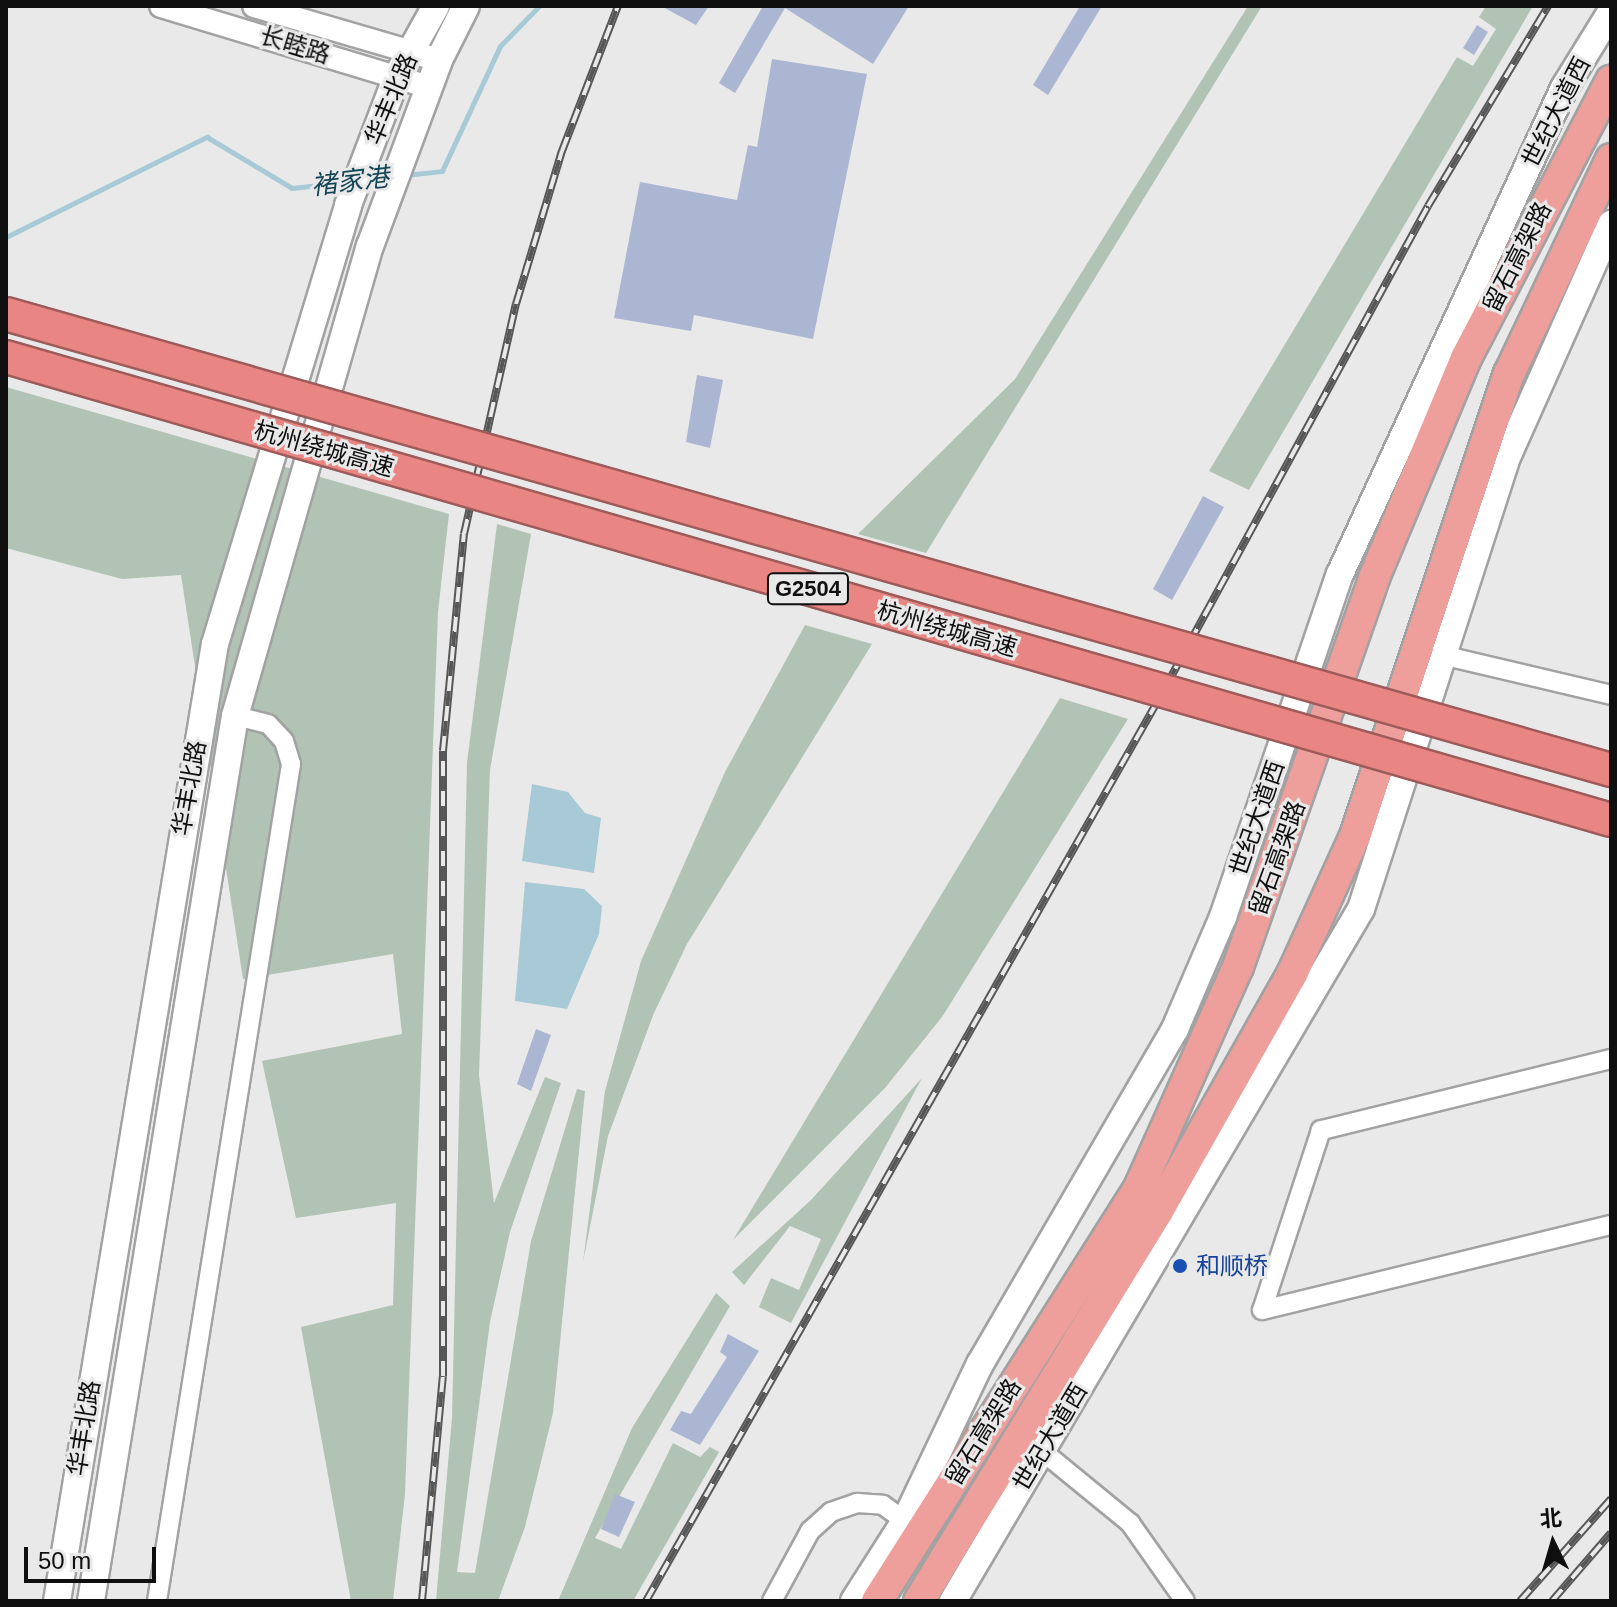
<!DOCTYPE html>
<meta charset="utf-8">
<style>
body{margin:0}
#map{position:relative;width:1617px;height:1607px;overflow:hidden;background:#e9e9ea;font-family:Helvetica,"Noto Sans SC",sans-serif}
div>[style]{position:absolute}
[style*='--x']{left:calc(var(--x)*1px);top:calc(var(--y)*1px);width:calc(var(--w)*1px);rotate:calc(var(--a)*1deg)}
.green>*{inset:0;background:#b1c3b4}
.water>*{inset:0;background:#a8cad7}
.stream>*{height:5px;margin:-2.5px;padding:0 2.5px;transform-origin:2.5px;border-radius:2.5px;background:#a8cad7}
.building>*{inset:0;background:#abb7d2}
.roads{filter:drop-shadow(2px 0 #a2a2a3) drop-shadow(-2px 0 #a2a2a3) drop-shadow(0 2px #a2a2a3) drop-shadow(0 -2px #a2a2a3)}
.minor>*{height:18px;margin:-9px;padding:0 9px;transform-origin:9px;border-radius:9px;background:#fff}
.tertiary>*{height:22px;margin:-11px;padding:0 11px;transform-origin:11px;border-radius:11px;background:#fff}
.secondary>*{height:26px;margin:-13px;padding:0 13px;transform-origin:13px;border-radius:13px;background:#fff}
.trunk>*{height:30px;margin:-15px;padding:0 15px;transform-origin:15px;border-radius:15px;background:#ee9e9b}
.rail>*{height:8px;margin-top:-4px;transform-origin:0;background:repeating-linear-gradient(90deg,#e9e9ea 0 15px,#575758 0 30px);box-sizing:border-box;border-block:2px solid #575758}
.bridges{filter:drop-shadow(2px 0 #9d5c5a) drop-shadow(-2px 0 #9d5c5a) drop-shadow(0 2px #9d5c5a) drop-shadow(0 -2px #9d5c5a)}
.motorway-bridge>*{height:32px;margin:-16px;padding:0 16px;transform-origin:16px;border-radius:16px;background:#e98582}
.dots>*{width:22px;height:22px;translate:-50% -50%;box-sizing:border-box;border:4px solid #e9e9ea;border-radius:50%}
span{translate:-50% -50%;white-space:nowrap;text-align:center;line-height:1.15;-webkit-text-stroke:6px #e9e9ea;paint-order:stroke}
.shield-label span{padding:2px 6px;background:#e9e9ea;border:2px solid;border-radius:6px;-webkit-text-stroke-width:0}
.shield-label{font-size:22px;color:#0f0f10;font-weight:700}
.street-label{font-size:24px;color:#0f0f10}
.transit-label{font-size:24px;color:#164399}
.left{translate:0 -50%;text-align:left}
.water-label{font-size:26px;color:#144554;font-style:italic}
.frame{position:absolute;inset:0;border:8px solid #0f0f10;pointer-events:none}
.north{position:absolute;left:1513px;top:1503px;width:80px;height:80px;-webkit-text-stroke:6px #e9e9ea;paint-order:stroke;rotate:355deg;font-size:22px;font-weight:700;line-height:32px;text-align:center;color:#0f0f10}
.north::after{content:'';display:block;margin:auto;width:28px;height:36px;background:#0f0f10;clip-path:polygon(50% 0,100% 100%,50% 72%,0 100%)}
.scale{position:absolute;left:24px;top:1547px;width:132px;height:36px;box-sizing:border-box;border:4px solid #0f0f10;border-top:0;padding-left:10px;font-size:24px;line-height:28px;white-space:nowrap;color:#0f0f10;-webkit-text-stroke:6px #e9e9ea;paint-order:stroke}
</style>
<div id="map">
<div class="green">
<i style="clip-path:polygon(1248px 6px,1262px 6px,926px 553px,858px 534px,1015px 379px)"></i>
<i style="clip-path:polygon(1486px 6px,1533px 6px,1249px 490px,1209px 471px,1457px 57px,1473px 66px,1496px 29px,1479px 17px)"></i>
<i style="clip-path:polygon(6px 387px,449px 514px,438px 612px,405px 1494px,393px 1601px,351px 1601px,301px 1327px,393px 1305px,396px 1203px,296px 1218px,262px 1061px,402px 1034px,393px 954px,243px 979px,181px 575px,122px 579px,6px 548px)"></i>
<i style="clip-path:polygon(497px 524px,531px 534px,490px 770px,479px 1075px,494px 1203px,545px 1077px,561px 1083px,510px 1232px,490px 1322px,457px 1572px,475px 1573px,531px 1241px,577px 1089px,585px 1091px,553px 1413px,525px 1527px,498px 1601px,436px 1601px,452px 1418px,467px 763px)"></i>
<i style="clip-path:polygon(805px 625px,872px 644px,687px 944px,654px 1013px,608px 1136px,583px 1262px,605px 1091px,641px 961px,725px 772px)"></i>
<i style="clip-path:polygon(1060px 698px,1128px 719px,942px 1017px,885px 1088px,733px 1240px)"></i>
<i style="clip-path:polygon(922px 1078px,791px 1323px,759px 1307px,771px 1278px,799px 1290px,821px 1239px,790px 1226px,744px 1285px,732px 1272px,811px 1200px)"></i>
<i style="clip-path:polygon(716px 1293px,730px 1306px,595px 1538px,621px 1549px,673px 1443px,700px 1457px,710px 1447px,719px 1452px,633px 1601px,558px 1601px,632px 1428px)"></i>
</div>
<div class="water">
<i style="clip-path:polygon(532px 784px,568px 792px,585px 813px,601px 818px,594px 873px,522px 861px)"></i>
<i style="clip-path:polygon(525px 882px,584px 889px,602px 906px,599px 934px,567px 1009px,515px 1001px)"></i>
</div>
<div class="stream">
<i style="--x:405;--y:175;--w:37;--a:-6"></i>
<i style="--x:442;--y:171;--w:138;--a:-65.1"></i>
<i style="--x:500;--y:46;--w:56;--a:-45.7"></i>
<i style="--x:365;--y:180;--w:22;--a:-8"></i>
<i style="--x:6;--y:237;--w:225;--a:-26.5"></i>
<i style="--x:207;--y:137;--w:99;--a:31"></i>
<i style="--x:292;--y:188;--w:55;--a:-6.2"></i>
</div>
<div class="building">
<i style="clip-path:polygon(661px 6px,709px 6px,696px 25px)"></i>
<i style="clip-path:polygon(763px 6px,909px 6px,873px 64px,785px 8px,735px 93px,719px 83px)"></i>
<i style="clip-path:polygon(1080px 6px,1102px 6px,1048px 95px,1033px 85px)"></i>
<i style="clip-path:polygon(1477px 25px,1488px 32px,1474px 55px,1463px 48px)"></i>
<i style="clip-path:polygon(772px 59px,867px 74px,813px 339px,694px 315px,691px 331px,614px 318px,640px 182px,737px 200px,748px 145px,757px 147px)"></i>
<i style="clip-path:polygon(697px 375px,723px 380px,710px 448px,686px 442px)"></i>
<i style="clip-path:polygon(1203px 496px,1224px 507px,1172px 600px,1153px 589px)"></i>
<i style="clip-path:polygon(536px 1029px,551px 1035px,531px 1091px,517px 1084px)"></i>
<i style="clip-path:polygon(728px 1334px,759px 1351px,700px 1445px,670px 1430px,681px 1411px,691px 1414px,727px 1357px,720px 1352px)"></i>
<i style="clip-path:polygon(615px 1494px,635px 1502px,619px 1537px,601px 1529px)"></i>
</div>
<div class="roads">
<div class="minor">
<i style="--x:1442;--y:655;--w:174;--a:13.3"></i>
<i style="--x:1611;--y:1059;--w:299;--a:166.2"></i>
<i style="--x:1321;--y:1130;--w:189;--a:108.1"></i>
<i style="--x:1262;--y:1310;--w:359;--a:-13.7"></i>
<i style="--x:1042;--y:1451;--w:114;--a:39.3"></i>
<i style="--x:1130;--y:1523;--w:95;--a:54.8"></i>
<i style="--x:157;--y:1601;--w:848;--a:-80.9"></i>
<i style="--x:291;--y:764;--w:24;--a:-107"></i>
<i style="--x:284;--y:741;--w:23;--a:-133"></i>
<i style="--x:268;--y:724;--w:34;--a:-166"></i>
<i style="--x:772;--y:1601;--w:80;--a:-61.5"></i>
<i style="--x:810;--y:1531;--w:28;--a:-42"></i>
<i style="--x:831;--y:1512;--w:28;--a:-19"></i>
<i style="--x:857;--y:1503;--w:26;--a:4"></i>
<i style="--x:883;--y:1505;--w:27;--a:36"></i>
</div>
<div class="tertiary">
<i style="--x:161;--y:6;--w:280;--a:16.8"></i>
<i style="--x:254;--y:6;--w:193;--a:16.3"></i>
</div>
<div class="secondary">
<i style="--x:57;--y:1601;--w:970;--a:-80.63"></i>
<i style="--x:215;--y:644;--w:459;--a:-73.1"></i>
<i style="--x:348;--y:205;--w:138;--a:-69.2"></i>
<i style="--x:397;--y:76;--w:80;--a:-60.9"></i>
<i style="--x:91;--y:1601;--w:897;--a:-80.76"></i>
<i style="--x:235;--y:716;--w:489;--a:-74"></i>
<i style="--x:370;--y:246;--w:198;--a:-69.6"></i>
<i style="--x:439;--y:60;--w:60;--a:-63.4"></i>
<i style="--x:854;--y:1601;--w:95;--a:-57.5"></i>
<i style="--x:905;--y:1521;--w:174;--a:-64.5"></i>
<i style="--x:980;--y:1364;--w:388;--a:-59.8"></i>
<i style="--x:1175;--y:1029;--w:122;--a:-66.8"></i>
<i style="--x:1223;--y:917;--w:362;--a:-71.2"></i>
<i style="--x:1340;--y:574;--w:535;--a:-65.25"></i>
<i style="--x:1564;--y:88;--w:89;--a:-58.3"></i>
<i style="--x:953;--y:1601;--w:803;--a:-59.48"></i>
<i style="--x:1361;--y:909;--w:477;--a:-72.1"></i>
<i style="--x:1508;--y:455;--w:253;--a:-66"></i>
</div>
<div class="trunk">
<i style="--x:877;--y:1601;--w:489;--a:-57.6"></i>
<i style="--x:1139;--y:1188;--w:242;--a:-65.9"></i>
<i style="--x:1238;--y:967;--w:412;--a:-70.7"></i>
<i style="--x:1374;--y:578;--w:238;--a:-67.3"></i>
<i style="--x:1466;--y:358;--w:313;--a:-62.4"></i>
<i style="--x:919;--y:1601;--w:457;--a:-58.5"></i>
<i style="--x:1158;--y:1211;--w:274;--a:-60.5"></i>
<i style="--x:1293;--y:972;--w:149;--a:-65.5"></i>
<i style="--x:1355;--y:836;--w:487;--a:-71.6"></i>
<i style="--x:1509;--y:374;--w:238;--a:-64.6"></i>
</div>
</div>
<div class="rail">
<i style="--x:422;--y:1601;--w:226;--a:-84.7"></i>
<i style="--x:443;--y:1376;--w:625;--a:-90"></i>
<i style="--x:443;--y:751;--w:218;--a:-84.5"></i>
<i style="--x:464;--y:534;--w:236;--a:-77.3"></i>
<i style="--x:516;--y:304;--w:160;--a:-73.3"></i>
<i style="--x:562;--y:151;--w:155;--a:-68.9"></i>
<i style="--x:646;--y:1601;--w:1042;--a:-60.38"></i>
<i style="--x:1161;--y:695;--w:557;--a:-61.36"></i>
<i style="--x:1428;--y:206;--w:233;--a:-59"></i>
<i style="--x:1520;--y:1601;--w:137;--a:-48.3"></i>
<i style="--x:1552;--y:1601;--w:90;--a:-49.1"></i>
</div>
<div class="bridges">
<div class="motorway-bridge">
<i style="--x:6;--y:314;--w:1669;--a:15.86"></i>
<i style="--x:6;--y:357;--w:1670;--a:16.09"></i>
</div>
</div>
<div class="dots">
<i style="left:1180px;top:1266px;background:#1a4fb4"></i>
</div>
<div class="shield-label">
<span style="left:808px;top:589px">G2504</span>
</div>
<div class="street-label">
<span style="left:295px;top:45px;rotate:17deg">长睦路</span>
<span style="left:391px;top:99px;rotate:-67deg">华丰北路</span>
<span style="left:1556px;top:112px;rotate:-63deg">世纪大道西</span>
<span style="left:1517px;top:257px;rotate:-63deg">留石高架路</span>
<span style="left:324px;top:449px;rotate:16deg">杭州绕城高速</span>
<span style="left:947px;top:629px;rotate:16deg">杭州绕城高速</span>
<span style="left:189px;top:788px;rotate:-80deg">华丰北路</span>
<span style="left:1257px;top:818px;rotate:-71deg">世纪大道西</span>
<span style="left:1277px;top:858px;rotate:-70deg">留石高架路</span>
<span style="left:84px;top:1428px;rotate:-81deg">华丰北路</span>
<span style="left:983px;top:1432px;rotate:-58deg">留石高架路</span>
<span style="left:1050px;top:1437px;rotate:-59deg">世纪大道西</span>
</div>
<div class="transit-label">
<span class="left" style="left:1196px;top:1266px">和顺桥</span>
</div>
<div class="water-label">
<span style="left:350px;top:182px;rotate:-7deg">褚家港</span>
</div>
<div class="frame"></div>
<div class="north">北</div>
<div class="scale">50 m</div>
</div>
